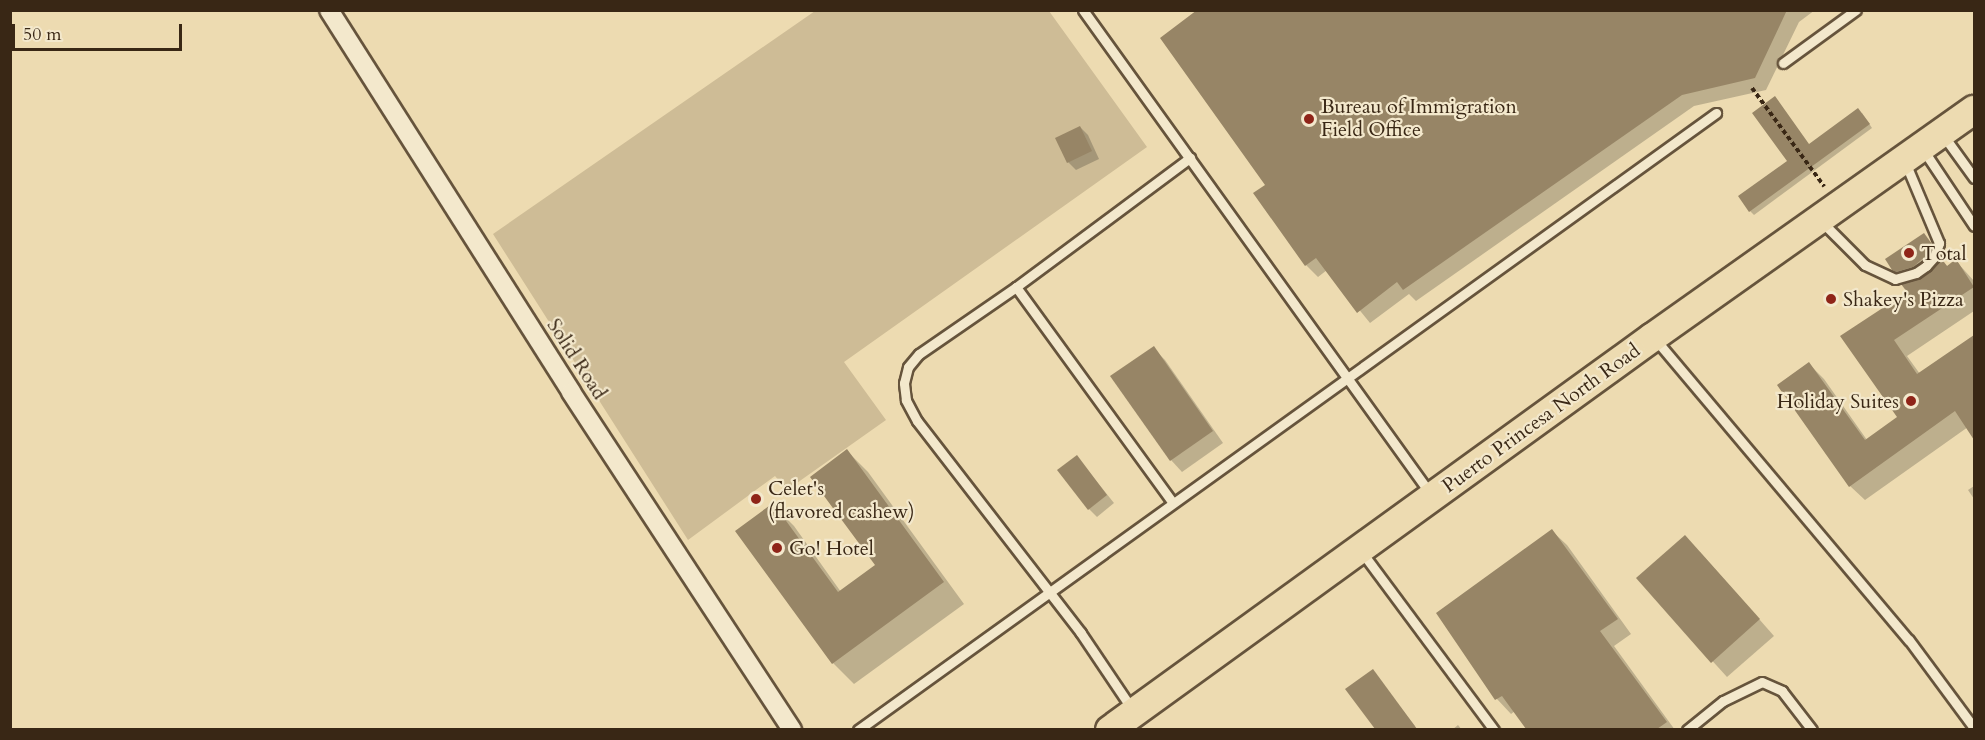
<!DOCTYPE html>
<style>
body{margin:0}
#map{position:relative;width:1985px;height:740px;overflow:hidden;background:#eddbb1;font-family:Cardo,serif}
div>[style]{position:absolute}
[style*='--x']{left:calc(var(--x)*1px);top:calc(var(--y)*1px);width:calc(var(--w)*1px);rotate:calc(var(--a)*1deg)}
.green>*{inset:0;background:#cebc96}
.shadow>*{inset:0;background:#0003}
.building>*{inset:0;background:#978566}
.path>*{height:4px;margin-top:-2px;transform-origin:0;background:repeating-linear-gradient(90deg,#392715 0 4.5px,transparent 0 7.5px)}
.roads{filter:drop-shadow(2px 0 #66543c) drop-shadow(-2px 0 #66543c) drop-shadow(0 2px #66543c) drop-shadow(0 -2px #66543c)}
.service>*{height:9px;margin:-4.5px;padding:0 4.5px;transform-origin:4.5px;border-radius:4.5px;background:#f3e8cc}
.minor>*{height:18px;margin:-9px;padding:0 9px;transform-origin:9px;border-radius:9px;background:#f3e8cc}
.primary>*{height:28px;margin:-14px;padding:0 14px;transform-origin:14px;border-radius:14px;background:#eddbb1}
.dots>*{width:16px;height:16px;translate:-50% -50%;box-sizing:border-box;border:3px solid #f3e8cc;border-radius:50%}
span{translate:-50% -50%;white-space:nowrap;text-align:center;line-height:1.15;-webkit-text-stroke:4.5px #f3e8cc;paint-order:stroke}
.poi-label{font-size:20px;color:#392715}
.left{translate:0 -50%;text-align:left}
.right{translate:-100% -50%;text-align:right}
.street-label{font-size:20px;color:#392715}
.frame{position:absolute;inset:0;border:12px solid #392715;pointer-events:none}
.scale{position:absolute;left:12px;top:24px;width:170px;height:27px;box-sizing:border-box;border:3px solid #392715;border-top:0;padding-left:8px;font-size:18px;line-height:21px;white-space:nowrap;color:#392715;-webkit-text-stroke:4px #f3e8cc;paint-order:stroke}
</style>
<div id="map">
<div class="green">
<i style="clip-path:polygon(815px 11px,1049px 11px,1147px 147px,844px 362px,886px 420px,787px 490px,775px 476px,688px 540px,493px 234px)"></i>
</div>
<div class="shadow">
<i style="clip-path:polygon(1200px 10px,1815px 10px,1799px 22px,1766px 90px,1694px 106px,1416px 301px,1409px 294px,1370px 323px,1327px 270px,1318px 277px,1306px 265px,1255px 193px,1267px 185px)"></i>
<i style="clip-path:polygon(1862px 113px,1872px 128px,1754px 215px,1750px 211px,1740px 197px,1810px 145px)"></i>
<i style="clip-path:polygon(1080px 127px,1088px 135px,1099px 159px,1076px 170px,1068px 162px)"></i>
<i style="clip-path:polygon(1924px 235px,1939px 253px,1901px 278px,1893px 269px)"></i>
<i style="clip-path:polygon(1941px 260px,1948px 267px,1956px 261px,1974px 281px,1974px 311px,1907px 356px,1920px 374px,1974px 337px,1974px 437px,1968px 427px,1865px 500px,1850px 486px,1809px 364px,1824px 379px,1867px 440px,1899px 417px,1842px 336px,1909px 293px)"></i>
<i style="clip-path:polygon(1153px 348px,1165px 360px,1223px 443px,1182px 472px,1171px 460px)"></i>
<i style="clip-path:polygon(847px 451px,868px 472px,964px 604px,854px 684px,833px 663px,773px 505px,794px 526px,841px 592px,877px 566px)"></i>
<i style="clip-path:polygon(1077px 457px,1114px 503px,1097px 517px,1089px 509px)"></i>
<i style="clip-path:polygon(1974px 486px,1974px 499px,1968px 490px)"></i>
<i style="clip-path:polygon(1552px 531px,1567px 545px,1631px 634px,1614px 646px,1675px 730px,1528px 730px,1515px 711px,1511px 714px,1497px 699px,1438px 614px)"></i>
<i style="clip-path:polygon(1700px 552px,1774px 636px,1727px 677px,1638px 579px)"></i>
<i style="clip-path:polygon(1372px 671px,1415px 726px,1410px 730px,1377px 730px,1347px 689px)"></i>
<i style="clip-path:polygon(1458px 725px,1462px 730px,1452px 730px)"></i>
</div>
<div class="building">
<i style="clip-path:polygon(1197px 10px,1787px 10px,1755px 78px,1682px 95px,1403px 290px,1397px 282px,1357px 313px,1316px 258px,1305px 266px,1253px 193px,1265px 185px,1160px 38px)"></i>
<i style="clip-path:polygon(1775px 96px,1809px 144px,1858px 108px,1870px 124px,1749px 212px,1738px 196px,1787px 161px,1752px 113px)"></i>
<i style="clip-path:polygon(1080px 126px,1092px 151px,1067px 163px,1055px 138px)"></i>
<i style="clip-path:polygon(1924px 233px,1932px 244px,1928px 254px,1913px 267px,1896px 272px,1892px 270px,1885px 259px)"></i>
<i style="clip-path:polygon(1941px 258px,1947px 266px,1956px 259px,1974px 287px,1894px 340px,1917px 374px,1974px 335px,1974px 440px,1955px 411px,1849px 487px,1777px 385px,1809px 362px,1865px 440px,1897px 417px,1840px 336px,1907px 292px,1901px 284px,1920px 279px,1931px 271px)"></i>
<i style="clip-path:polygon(1154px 346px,1213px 431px,1170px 461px,1110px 376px)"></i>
<i style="clip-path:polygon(847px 449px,944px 582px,832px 664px,735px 531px,773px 503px,838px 592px,875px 565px,810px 477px)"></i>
<i style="clip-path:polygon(1077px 455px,1107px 495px,1088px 510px,1057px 470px)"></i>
<i style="clip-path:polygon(1552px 529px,1618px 619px,1600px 631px,1667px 722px,1657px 729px,1526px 729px,1502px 696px,1495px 700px,1436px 613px)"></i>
<i style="clip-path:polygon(1685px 535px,1760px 619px,1711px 663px,1636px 578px)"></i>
<i style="clip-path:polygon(1373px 669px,1417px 729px,1375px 729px,1345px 689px)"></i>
</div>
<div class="path">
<i style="--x:1752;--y:88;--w:122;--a:53.7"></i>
</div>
<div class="roads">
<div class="service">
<i style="--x:1083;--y:10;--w:595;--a:54.31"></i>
<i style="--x:1783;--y:63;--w:90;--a:-36"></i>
<i style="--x:1943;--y:135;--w:53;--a:54.2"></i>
<i style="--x:1924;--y:151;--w:90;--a:56.3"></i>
<i style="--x:1821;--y:221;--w:62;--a:45"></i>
<i style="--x:1865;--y:265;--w:33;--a:25"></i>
<i style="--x:1895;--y:279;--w:22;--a:-16"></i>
<i style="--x:1916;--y:273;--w:12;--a:-35"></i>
<i style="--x:1926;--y:266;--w:12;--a:-48"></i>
<i style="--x:1934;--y:257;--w:15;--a:-70"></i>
<i style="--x:1939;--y:243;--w:88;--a:-112.8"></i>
<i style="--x:1016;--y:287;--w:266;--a:54"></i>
<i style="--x:1656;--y:340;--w:392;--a:49.9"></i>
<i style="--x:1909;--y:640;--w:109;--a:53.5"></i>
<i style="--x:1361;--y:551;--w:223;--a:53.4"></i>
<i style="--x:1132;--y:709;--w:92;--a:-123.9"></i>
<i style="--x:1081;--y:633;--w:268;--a:-127.7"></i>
<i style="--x:917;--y:421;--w:24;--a:-118"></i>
<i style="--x:906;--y:400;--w:17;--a:-97"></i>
<i style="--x:904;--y:383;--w:16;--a:-76"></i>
<i style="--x:908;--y:367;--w:17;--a:-50"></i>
<i style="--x:919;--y:354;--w:118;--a:-34.6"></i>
<i style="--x:1016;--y:287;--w:217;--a:-36.6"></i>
<i style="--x:858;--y:730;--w:1057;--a:-35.72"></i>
<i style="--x:1687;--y:730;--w:46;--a:-38.9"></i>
<i style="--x:1723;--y:701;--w:43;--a:-26"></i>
<i style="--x:1762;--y:682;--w:22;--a:24"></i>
<i style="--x:1782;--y:691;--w:49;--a:52.4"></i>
</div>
<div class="minor">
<i style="--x:329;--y:10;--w:452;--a:57.6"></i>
<i style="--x:571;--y:392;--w:404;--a:56.8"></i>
</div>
<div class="primary">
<i style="--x:1110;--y:730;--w:670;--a:-35.9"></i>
<i style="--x:1653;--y:337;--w:393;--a:-35.3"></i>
</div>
</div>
<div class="dots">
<i style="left:1309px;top:119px;background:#8f2418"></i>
<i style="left:1909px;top:253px;background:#8f2418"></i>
<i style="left:1831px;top:299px;background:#8f2418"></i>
<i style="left:1911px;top:401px;background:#8f2418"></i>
<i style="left:756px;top:499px;background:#8f2418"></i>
<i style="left:777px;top:548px;background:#8f2418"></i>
</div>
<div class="poi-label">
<span class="left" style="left:1321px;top:118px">Bureau of Immigration<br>Field Office</span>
<span class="left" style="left:1921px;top:253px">Total</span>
<span class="left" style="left:1843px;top:299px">Shakey's Pizza</span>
<span class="right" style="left:1899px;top:401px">Holiday Suites</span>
<span class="left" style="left:768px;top:500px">Celet's<br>(flavored cashew)</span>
<span class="left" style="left:789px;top:548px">Go! Hotel</span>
</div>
<div class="street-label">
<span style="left:577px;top:359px;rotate:57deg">Solid Road</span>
<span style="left:1541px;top:418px;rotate:-36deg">Puerto Princesa North Road</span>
</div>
<div class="frame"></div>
<div class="scale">50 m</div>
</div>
